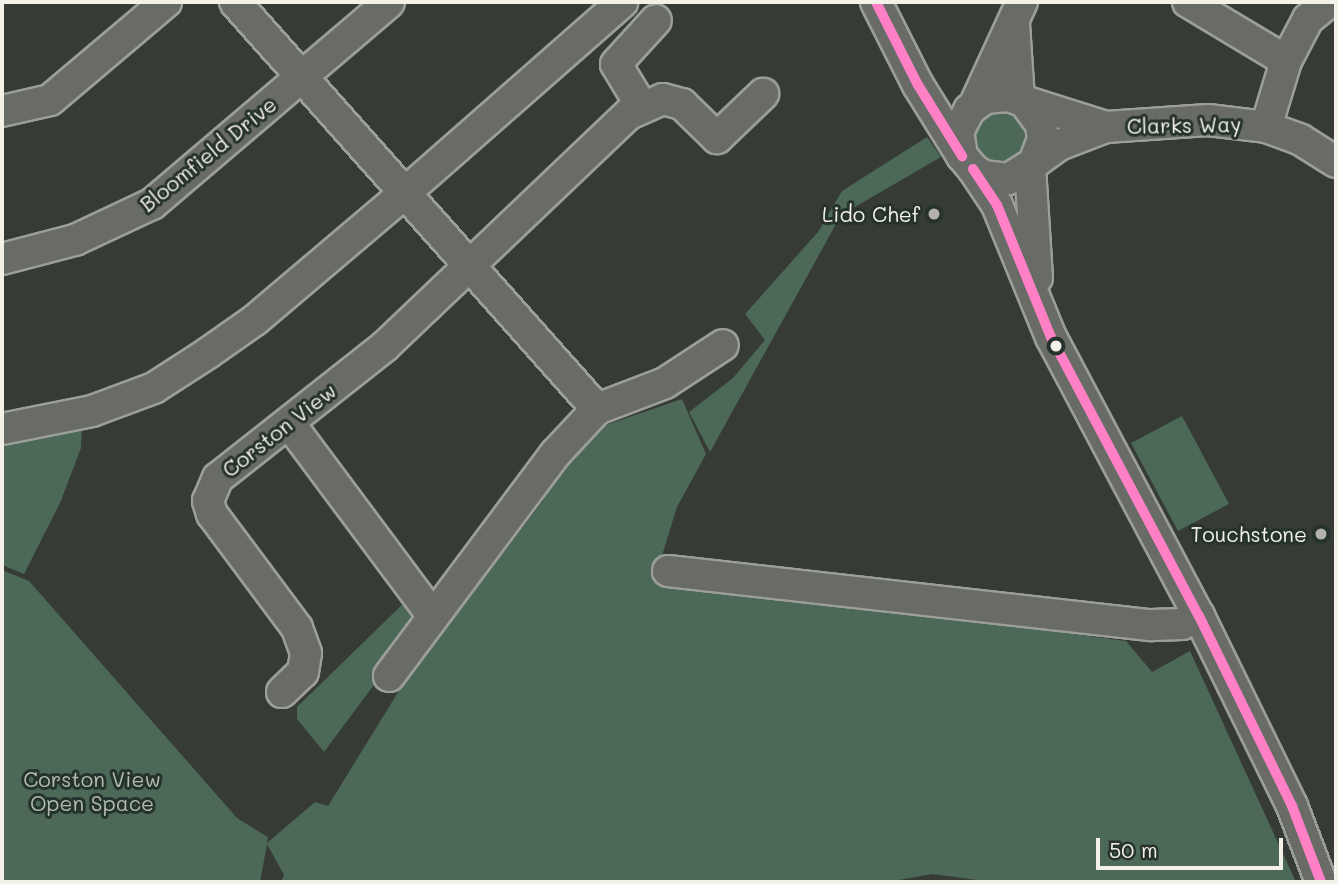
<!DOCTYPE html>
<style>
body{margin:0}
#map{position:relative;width:1338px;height:884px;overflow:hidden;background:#363b36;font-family:Mali,sans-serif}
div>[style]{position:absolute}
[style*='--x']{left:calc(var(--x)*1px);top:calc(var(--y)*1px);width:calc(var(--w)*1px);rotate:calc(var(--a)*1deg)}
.green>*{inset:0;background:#4b6956}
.round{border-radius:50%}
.roads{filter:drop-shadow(2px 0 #9c9e9a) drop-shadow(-2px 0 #9c9e9a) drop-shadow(0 2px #9c9e9a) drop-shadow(0 -2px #9c9e9a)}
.minor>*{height:30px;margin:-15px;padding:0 15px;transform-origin:15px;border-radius:15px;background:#686b66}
.bus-1>*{height:10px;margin:-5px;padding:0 5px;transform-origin:5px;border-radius:5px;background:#ff80c5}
.dots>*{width:19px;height:19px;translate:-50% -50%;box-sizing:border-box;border:4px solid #26332d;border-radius:50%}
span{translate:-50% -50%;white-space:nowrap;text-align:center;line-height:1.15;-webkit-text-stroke:6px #26332d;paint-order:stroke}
.street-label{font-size:21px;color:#f4f1e8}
.poi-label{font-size:21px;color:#f4f1e8}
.right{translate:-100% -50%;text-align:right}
.park-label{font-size:21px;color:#b2bdb0}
.frame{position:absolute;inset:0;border:4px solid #f4f1e8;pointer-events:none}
.scale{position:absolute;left:1096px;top:838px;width:187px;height:32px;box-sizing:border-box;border:4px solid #f4f1e8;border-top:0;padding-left:9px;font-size:21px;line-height:24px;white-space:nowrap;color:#f4f1e8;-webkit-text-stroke:5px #26332d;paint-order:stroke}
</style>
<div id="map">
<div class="green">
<i class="round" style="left:973px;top:109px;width:54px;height:54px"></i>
<i style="clip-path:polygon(927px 137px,941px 157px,841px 215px,710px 452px,689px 412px,733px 378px,765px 340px,745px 314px,818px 232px,842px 191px)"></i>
<i style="clip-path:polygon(682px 399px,706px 454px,677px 507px,660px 562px,660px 579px,1126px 641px,1152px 672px,1190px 651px,1295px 880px,992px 882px,932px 874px,888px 882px,281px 882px,284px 875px,267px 844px,260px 882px,2px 882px,2px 570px,29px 581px,237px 818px,268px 837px,267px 843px,315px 802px,328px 806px,429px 642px,437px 641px,480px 574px,497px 561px,542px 502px,558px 471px,600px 427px)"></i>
<i style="clip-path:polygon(1182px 416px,1229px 504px,1178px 531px,1131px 443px)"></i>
<i style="clip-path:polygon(82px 424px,81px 448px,60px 503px,24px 574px,2px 565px,2px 441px)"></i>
<i style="clip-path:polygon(410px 597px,423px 619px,324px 752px,297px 719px,297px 707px)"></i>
</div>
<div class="roads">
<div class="minor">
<i style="--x:235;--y:2;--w:545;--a:48.35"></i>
<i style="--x:597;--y:409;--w:73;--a:-20.9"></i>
<i style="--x:665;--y:383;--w:69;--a:-33.2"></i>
<i style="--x:876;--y:2;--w:93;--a:63.2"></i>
<i style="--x:918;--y:85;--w:84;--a:58.2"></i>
<i style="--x:1188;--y:2;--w:114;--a:31"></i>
<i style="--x:1014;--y:24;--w:76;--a:86.2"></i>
<i style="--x:975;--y:104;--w:112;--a:-65.3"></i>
<i style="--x:1026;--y:104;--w:26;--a:54"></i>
<i style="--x:1041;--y:125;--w:14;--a:82"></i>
<i style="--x:1043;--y:139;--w:26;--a:111"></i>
<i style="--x:1034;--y:163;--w:31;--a:148"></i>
<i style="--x:1008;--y:179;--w:25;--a:-173"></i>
<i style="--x:983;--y:176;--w:12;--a:-145"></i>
<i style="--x:973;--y:169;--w:17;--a:-130"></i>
<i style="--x:962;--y:156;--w:24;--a:-99"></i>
<i style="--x:958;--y:132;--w:25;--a:-63"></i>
<i style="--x:969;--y:110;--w:20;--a:-37"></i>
<i style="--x:985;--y:98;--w:23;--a:-5"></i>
<i style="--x:1008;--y:96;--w:103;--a:17.6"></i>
<i style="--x:642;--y:107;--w:50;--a:-121.2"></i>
<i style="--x:616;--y:64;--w:59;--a:-47.7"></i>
<i style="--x:2;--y:111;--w:49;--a:-12.9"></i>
<i style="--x:50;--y:100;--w:152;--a:-40.2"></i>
<i style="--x:1266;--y:127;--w:69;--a:-73.1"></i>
<i style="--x:1286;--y:61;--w:47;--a:-62.4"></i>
<i style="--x:1308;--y:19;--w:27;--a:-39"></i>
<i style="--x:1034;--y:163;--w:31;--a:-36"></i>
<i style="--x:1059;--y:145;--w:50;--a:-21"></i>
<i style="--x:1106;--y:127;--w:102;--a:-3.9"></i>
<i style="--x:1208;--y:120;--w:58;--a:6.9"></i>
<i style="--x:1266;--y:127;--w:37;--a:20"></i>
<i style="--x:1301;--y:140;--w:41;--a:32.2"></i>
<i style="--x:1030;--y:167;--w:111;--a:86.4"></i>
<i style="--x:973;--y:169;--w:43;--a:56.3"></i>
<i style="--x:997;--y:205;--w:143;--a:67.8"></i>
<i style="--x:1051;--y:337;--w:316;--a:62.1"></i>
<i style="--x:1199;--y:616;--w:212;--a:63.9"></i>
<i style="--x:1292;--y:806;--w:81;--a:69.1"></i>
<i style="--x:2;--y:259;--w:75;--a:-14.6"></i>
<i style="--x:75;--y:240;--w:85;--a:-25.1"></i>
<i style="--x:152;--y:204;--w:311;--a:-40.4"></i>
<i style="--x:289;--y:423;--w:239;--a:53.3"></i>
<i style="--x:2;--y:429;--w:92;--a:-11.3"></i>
<i style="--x:92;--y:411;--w:66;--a:-20.4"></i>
<i style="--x:154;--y:388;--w:64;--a:-32.9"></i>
<i style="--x:208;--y:353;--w:57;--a:-35.1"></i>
<i style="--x:255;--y:320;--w:198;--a:-40.3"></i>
<i style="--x:406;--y:192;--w:288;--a:-41.3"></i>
<i style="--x:668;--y:571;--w:487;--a:6.4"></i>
<i style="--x:1152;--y:625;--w:30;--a:-2"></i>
<i style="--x:1182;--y:624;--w:19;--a:-25"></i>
<i style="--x:389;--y:676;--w:279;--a:-53.2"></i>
<i style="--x:556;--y:453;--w:60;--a:-47"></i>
<i style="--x:282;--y:692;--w:29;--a:-44"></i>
<i style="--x:303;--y:672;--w:19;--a:-81"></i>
<i style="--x:306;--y:653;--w:27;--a:-110"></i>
<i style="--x:297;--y:628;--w:142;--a:-126.7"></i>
<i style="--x:212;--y:514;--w:14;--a:-107"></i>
<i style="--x:208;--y:501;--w:25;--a:-67"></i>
<i style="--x:218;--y:478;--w:213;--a:-38.3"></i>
<i style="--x:385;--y:346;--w:337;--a:-43.6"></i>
<i style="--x:629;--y:114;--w:37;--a:-24"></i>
<i style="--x:663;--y:99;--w:20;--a:15"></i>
<i style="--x:682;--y:104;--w:49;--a:44.2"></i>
<i style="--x:717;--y:138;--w:64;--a:-43.7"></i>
</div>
</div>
<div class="bus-1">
<i style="--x:876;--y:2;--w:93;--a:63.2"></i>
<i style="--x:918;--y:85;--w:84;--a:58.2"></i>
<i style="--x:973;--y:169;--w:43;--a:56.3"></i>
<i style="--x:997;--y:205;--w:143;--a:67.8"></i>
<i style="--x:1051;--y:337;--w:316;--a:62.1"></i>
<i style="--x:1199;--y:616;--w:212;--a:63.9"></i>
<i style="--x:1292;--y:806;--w:81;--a:69.1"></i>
</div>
<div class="dots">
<i style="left:934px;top:214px;background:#b2b1aa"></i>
<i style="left:1056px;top:346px;background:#f4f1e8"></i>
<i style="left:1321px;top:534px;background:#b2b1aa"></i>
</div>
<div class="street-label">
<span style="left:1184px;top:125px;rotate:-1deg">Clarks Way</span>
<span style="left:208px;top:154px;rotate:-39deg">Bloomfield Drive</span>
<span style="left:279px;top:430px;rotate:-38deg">Corston View</span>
</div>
<div class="poi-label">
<span class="right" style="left:920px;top:214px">Lido Chef</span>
<span class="right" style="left:1307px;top:534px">Touchstone</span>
</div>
<div class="park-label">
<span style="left:92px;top:791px">Corston View<br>Open Space</span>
</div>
<div class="frame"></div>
<div class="scale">50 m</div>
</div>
